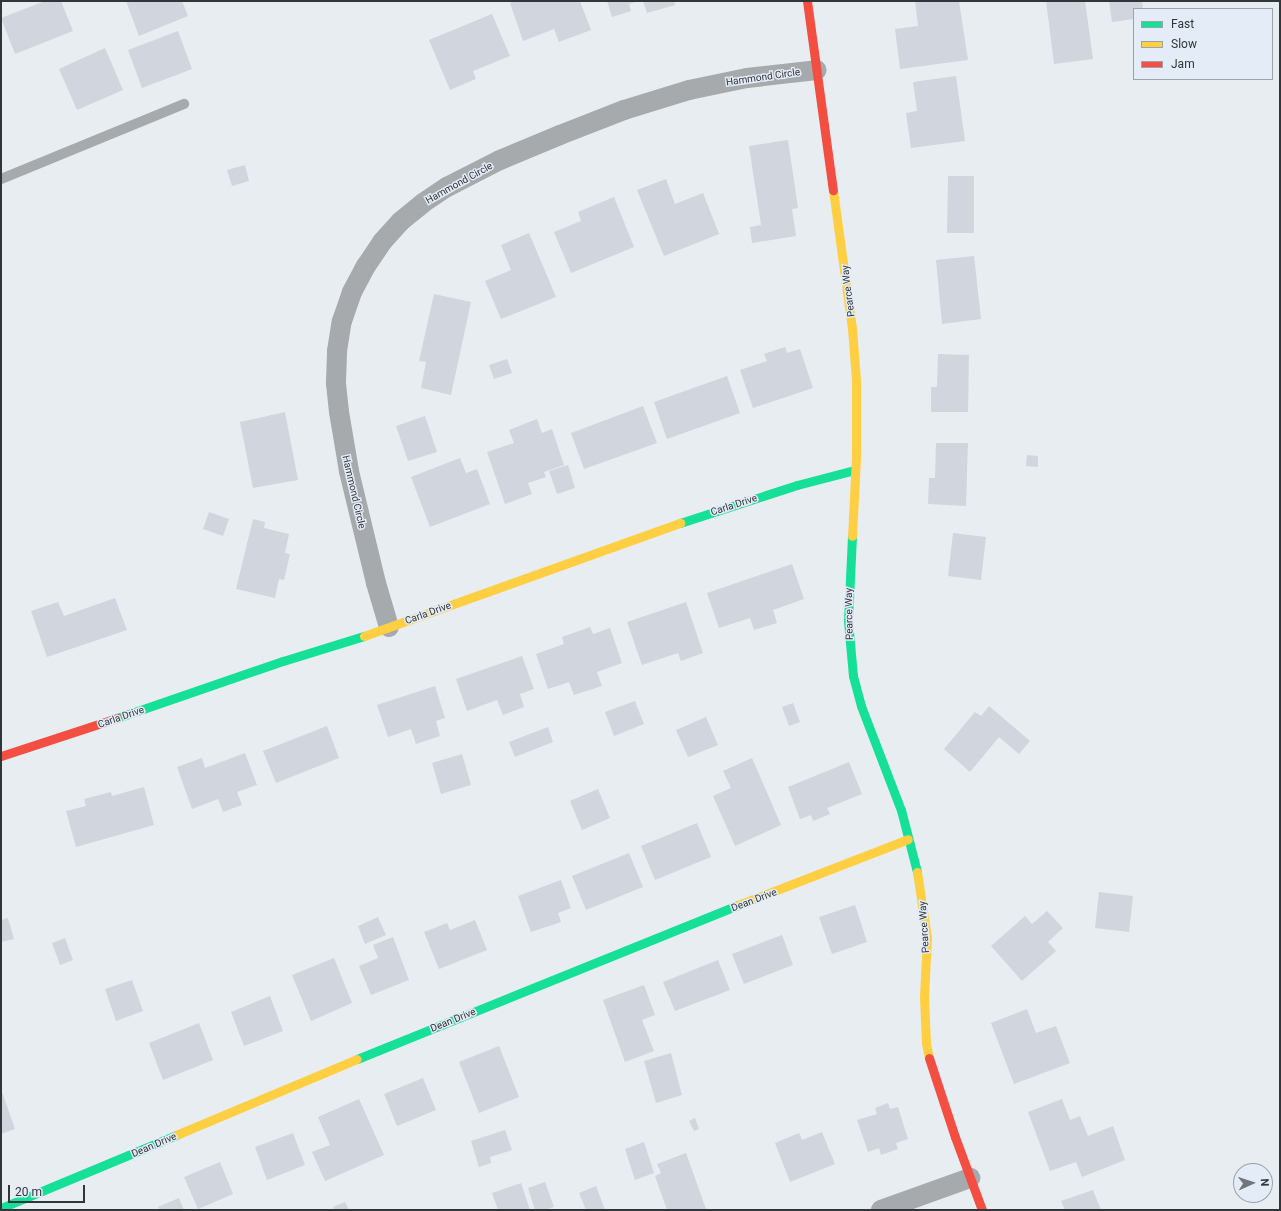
<!DOCTYPE html>
<style>
body{margin:0}
#map{position:relative;width:1281px;height:1211px;overflow:hidden;background:#e8edf2;font-family:Roboto,sans-serif}
div>[style]{position:absolute}
[style*='--x']{left:calc(var(--x)*1px);top:calc(var(--y)*1px);width:calc(var(--w)*1px);rotate:calc(var(--a)*1deg)}
.building>*{inset:0;background:#d1d5dd}
.lane>*{height:10px;margin:-5px;padding:0 5px;transform-origin:5px;border-radius:5px;background:#a7aaac}
.street>*{height:20px;margin:-10px;padding:0 10px;transform-origin:10px;border-radius:10px;background:#a7aaac}
.fast>*{height:9px;margin:-4.5px;padding:0 4.5px;transform-origin:4.5px;border-radius:4.5px;background:#16e098}
.slow>*{height:9px;margin:-4.5px;padding:0 4.5px;transform-origin:4.5px;border-radius:4.5px;background:#ffcf43}
.jam>*{height:9px;margin:-4.5px;padding:0 4.5px;transform-origin:4.5px;border-radius:4.5px;background:#f24e42}
span{translate:-50% -50%;white-space:nowrap;text-align:center;line-height:1.15;-webkit-text-stroke:3px #e3ecf7;paint-order:stroke}
.street-label{font-size:10px;color:#323539}
.frame{position:absolute;inset:0;border:2px solid #323539;pointer-events:none}
.legend{position:absolute;left:1133px;top:8px;width:140px;height:72px;box-sizing:border-box;background:#e3ecf7;border:1px solid #9ca3ab;margin:0;padding:5px 7px;list-style:none;font-size:12px;color:#323539}
.legend li{display:flex;align-items:center;gap:8px;height:20px}
.legend b{width:20px;border:1px solid #9ca3ab}
.north{position:absolute;left:1233px;top:1163px;width:40px;height:40px;box-sizing:border-box;background:#e3ecf7;border:1px solid #9ca3ab;border-radius:50%;rotate:87deg;font-size:11px;font-weight:700;line-height:16px;text-align:center;color:#323539}
.north::after{content:'';display:block;margin:auto;width:14px;height:18px;background:#72757a;clip-path:polygon(50% 0,100% 100%,50% 72%,0 100%)}
.scale{position:absolute;left:8px;top:1185px;width:77px;height:18px;box-sizing:border-box;border:2px solid #323539;border-top:0;padding-left:5px;font-size:12px;line-height:14px;white-space:nowrap;color:#323539;-webkit-text-stroke:3px #e3ecf7;paint-order:stroke}
</style>
<div id="map">
<div class="building">
<i style="clip-path:polygon(45px 1px,61px 1px,73px 31px,15px 54px,1px 18px)"></i>
<i style="clip-path:polygon(126px 1px,182px 1px,188px 16px,139px 36px)"></i>
<i style="clip-path:polygon(515px 1px,580px 1px,591px 30px,559px 42px,554px 29px,523px 41px,510px 3px)"></i>
<i style="clip-path:polygon(607px 1px,639px 1px,629px 4px,631px 11px,612px 17px)"></i>
<i style="clip-path:polygon(643px 1px,674px 1px,675px 5px,647px 13px)"></i>
<i style="clip-path:polygon(915px 1px,959px 1px,968px 60px,900px 69px,895px 29px,918px 26px)"></i>
<i style="clip-path:polygon(1046px 1px,1085px 1px,1093px 59px,1054px 64px)"></i>
<i style="clip-path:polygon(1109px 1px,1142px 1px,1143px 9px,1134px 9px,1134px 19px,1112px 22px)"></i>
<i style="clip-path:polygon(492px 14px,510px 56px,473px 71px,476px 79px,450px 90px,429px 40px)"></i>
<i style="clip-path:polygon(178px 31px,192px 69px,142px 88px,128px 50px)"></i>
<i style="clip-path:polygon(105px 48px,123px 90px,77px 110px,59px 69px)"></i>
<i style="clip-path:polygon(956px 76px,965px 141px,911px 148px,906px 113px,917px 111px,913px 82px)"></i>
<i style="clip-path:polygon(788px 140px,798px 208px,792px 209px,796px 236px,752px 243px,750px 227px,761px 225px,749px 146px)"></i>
<i style="clip-path:polygon(245px 165px,249px 181px,232px 186px,227px 170px)"></i>
<i style="clip-path:polygon(948px 176px,974px 176px,974px 233px,947px 233px)"></i>
<i style="clip-path:polygon(666px 179px,675px 204px,703px 193px,719px 234px,664px 256px,637px 190px)"></i>
<i style="clip-path:polygon(614px 197px,634px 247px,571px 273px,554px 232px,581px 221px,578px 212px)"></i>
<i style="clip-path:polygon(529px 233px,556px 297px,501px 319px,485px 281px,511px 270px,501px 245px)"></i>
<i style="clip-path:polygon(974px 256px,981px 319px,942px 324px,936px 260px)"></i>
<i style="clip-path:polygon(434px 294px,471px 302px,451px 395px,421px 388px,426px 362px,419px 361px)"></i>
<i style="clip-path:polygon(785px 347px,787px 353px,800px 349px,813px 388px,753px 408px,740px 370px,767px 361px,764px 354px)"></i>
<i style="clip-path:polygon(938px 354px,969px 355px,968px 412px,931px 412px,931px 387px,937px 387px)"></i>
<i style="clip-path:polygon(507px 359px,512px 373px,494px 379px,489px 365px)"></i>
<i style="clip-path:polygon(727px 376px,740px 413px,667px 439px,654px 402px)"></i>
<i style="clip-path:polygon(643px 406px,657px 443px,584px 469px,571px 433px)"></i>
<i style="clip-path:polygon(285px 412px,298px 480px,253px 488px,240px 422px)"></i>
<i style="clip-path:polygon(425px 416px,437px 452px,408px 461px,396px 426px)"></i>
<i style="clip-path:polygon(537px 419px,542px 433px,552px 429px,564px 465px,544px 472px,546px 477px,528px 483px,532px 494px,505px 504px,487px 452px,514px 443px,509px 430px)"></i>
<i style="clip-path:polygon(936px 443px,968px 443px,966px 506px,928px 504px,929px 478px,935px 478px)"></i>
<i style="clip-path:polygon(1027px 455px,1038px 456px,1038px 467px,1026px 466px)"></i>
<i style="clip-path:polygon(460px 458px,466px 473px,477px 469px,490px 504px,430px 527px,411px 477px)"></i>
<i style="clip-path:polygon(568px 465px,575px 488px,557px 494px,549px 471px)"></i>
<i style="clip-path:polygon(209px 512px,229px 519px,223px 536px,203px 529px)"></i>
<i style="clip-path:polygon(253px 519px,265px 522px,264px 528px,289px 534px,285px 553px,290px 554px,284px 580px,279px 579px,275px 598px,236px 589px)"></i>
<i style="clip-path:polygon(953px 533px,986px 537px,981px 580px,948px 576px)"></i>
<i style="clip-path:polygon(792px 564px,804px 599px,773px 610px,777px 623px,754px 630px,750px 618px,719px 628px,707px 593px)"></i>
<i style="clip-path:polygon(115px 598px,127px 630px,47px 657px,31px 611px,58px 602px,64px 616px)"></i>
<i style="clip-path:polygon(686px 602px,703px 653px,681px 661px,678px 653px,642px 665px,627px 622px)"></i>
<i style="clip-path:polygon(590px 627px,593px 634px,610px 628px,622px 663px,597px 672px,602px 686px,574px 695px,569px 682px,548px 689px,536px 654px,564px 644px,562px 637px)"></i>
<i style="clip-path:polygon(522px 656px,534px 689px,520px 694px,524px 707px,503px 715px,497px 700px,467px 711px,456px 679px)"></i>
<i style="clip-path:polygon(435px 686px,445px 718px,436px 721px,440px 736px,416px 744px,411px 729px,388px 737px,377px 705px)"></i>
<i style="clip-path:polygon(635px 701px,644px 724px,614px 736px,605px 712px)"></i>
<i style="clip-path:polygon(793px 703px,800px 722px,789px 726px,782px 707px)"></i>
<i style="clip-path:polygon(989px 706px,1030px 741px,1019px 754px,999px 737px,970px 772px,944px 749px,975px 712px,981px 716px)"></i>
<i style="clip-path:polygon(706px 717px,718px 745px,688px 757px,676px 730px)"></i>
<i style="clip-path:polygon(327px 726px,339px 758px,276px 783px,263px 751px)"></i>
<i style="clip-path:polygon(548px 727px,553px 742px,515px 757px,509px 742px)"></i>
<i style="clip-path:polygon(245px 753px,257px 785px,237px 792px,242px 805px,223px 812px,218px 799px,192px 809px,177px 767px,202px 758px,205px 768px)"></i>
<i style="clip-path:polygon(462px 754px,471px 785px,441px 794px,432px 763px)"></i>
<i style="clip-path:polygon(752px 758px,781px 825px,735px 846px,713px 796px,731px 788px,723px 771px)"></i>
<i style="clip-path:polygon(849px 762px,862px 794px,827px 808px,830px 814px,813px 821px,811px 815px,800px 819px,788px 787px)"></i>
<i style="clip-path:polygon(144px 787px,154px 825px,76px 847px,66px 811px,86px 806px,84px 799px,111px 792px,112px 796px)"></i>
<i style="clip-path:polygon(598px 789px,610px 818px,582px 830px,570px 801px)"></i>
<i style="clip-path:polygon(697px 823px,711px 857px,655px 880px,641px 846px)"></i>
<i style="clip-path:polygon(629px 853px,643px 887px,586px 910px,572px 876px)"></i>
<i style="clip-path:polygon(561px 880px,571px 908px,558px 913px,561px 922px,531px 932px,518px 896px)"></i>
<i style="clip-path:polygon(1099px 892px,1133px 896px,1129px 932px,1095px 928px)"></i>
<i style="clip-path:polygon(855px 905px,867px 942px,832px 954px,819px 917px)"></i>
<i style="clip-path:polygon(1047px 911px,1063px 928px,1048px 942px,1056px 951px,1022px 981px,991px 946px,1025px 916px,1032px 924px)"></i>
<i style="clip-path:polygon(378px 917px,386px 935px,365px 944px,358px 926px)"></i>
<i style="clip-path:polygon(8px 918px,14px 939px,1px 942px,1px 920px)"></i>
<i style="clip-path:polygon(475px 920px,487px 950px,439px 969px,424px 932px,447px 923px,450px 930px)"></i>
<i style="clip-path:polygon(782px 935px,793px 965px,744px 984px,732px 954px)"></i>
<i style="clip-path:polygon(393px 937px,409px 980px,371px 995px,359px 966px,378px 958px,373px 945px)"></i>
<i style="clip-path:polygon(65px 938px,73px 960px,60px 965px,52px 943px)"></i>
<i style="clip-path:polygon(334px 958px,352px 1003px,311px 1021px,292px 975px)"></i>
<i style="clip-path:polygon(718px 960px,730px 990px,675px 1011px,663px 982px)"></i>
<i style="clip-path:polygon(132px 980px,143px 1011px,116px 1021px,105px 989px)"></i>
<i style="clip-path:polygon(644px 985px,655px 1015px,642px 1020px,654px 1051px,625px 1062px,603px 1000px)"></i>
<i style="clip-path:polygon(270px 996px,283px 1031px,244px 1046px,231px 1012px)"></i>
<i style="clip-path:polygon(1027px 1009px,1036px 1033px,1056px 1026px,1070px 1063px,1014px 1084px,991px 1023px)"></i>
<i style="clip-path:polygon(199px 1023px,213px 1060px,163px 1080px,149px 1043px)"></i>
<i style="clip-path:polygon(499px 1046px,519px 1097px,479px 1113px,459px 1062px)"></i>
<i style="clip-path:polygon(671px 1053px,682px 1095px,656px 1103px,644px 1061px)"></i>
<i style="clip-path:polygon(423px 1078px,436px 1110px,397px 1126px,384px 1094px)"></i>
<i style="clip-path:polygon(1px 1089px,15px 1129px,1px 1134px)"></i>
<i style="clip-path:polygon(359px 1099px,384px 1155px,325px 1181px,312px 1152px,330px 1145px,318px 1117px)"></i>
<i style="clip-path:polygon(1062px 1099px,1070px 1120px,1080px 1116px,1088px 1136px,1113px 1126px,1125px 1160px,1082px 1177px,1076px 1162px,1050px 1171px,1028px 1112px)"></i>
<i style="clip-path:polygon(888px 1103px,890px 1109px,898px 1107px,908px 1139px,896px 1143px,898px 1149px,881px 1155px,879px 1148px,868px 1152px,857px 1120px,877px 1114px,875px 1108px)"></i>
<i style="clip-path:polygon(695px 1118px,699px 1129px,694px 1131px,689px 1121px)"></i>
<i style="clip-path:polygon(505px 1130px,512px 1150px,490px 1157px,491px 1163px,479px 1167px,471px 1141px)"></i>
<i style="clip-path:polygon(822px 1132px,835px 1164px,790px 1182px,775px 1143px,799px 1133px,802px 1140px)"></i>
<i style="clip-path:polygon(293px 1133px,305px 1165px,267px 1180px,255px 1147px)"></i>
<i style="clip-path:polygon(644px 1142px,654px 1173px,635px 1180px,625px 1149px)"></i>
<i style="clip-path:polygon(686px 1153px,706px 1209px,667px 1210px,655px 1176px,661px 1173px,657px 1164px)"></i>
<i style="clip-path:polygon(220px 1162px,233px 1194px,198px 1209px,184px 1177px)"></i>
<i style="clip-path:polygon(545px 1182px,554px 1207px,545px 1210px,535px 1210px,528px 1188px)"></i>
<i style="clip-path:polygon(521px 1183px,530px 1210px,498px 1210px,492px 1193px)"></i>
<i style="clip-path:polygon(596px 1186px,605px 1210px,586px 1210px,579px 1193px)"></i>
<i style="clip-path:polygon(1093px 1190px,1101px 1210px,1065px 1210px,1061px 1201px)"></i>
<i style="clip-path:polygon(179px 1198px,184px 1210px,160px 1210px,158px 1207px)"></i>
<i style="clip-path:polygon(345px 1202px,349px 1210px,335px 1210px,333px 1207px)"></i>
</div>
<div class="lane">
<i style="--x:1;--y:179;--w:198;--a:-22.3"></i>
</div>
<div class="street">
<i style="--x:389;--y:627;--w:46;--a:-106.5"></i>
<i style="--x:376;--y:583;--w:115;--a:-103.6"></i>
<i style="--x:349;--y:471;--w:60;--a:-99.6"></i>
<i style="--x:339;--y:412;--w:30;--a:-96"></i>
<i style="--x:336;--y:382;--w:31;--a:-88"></i>
<i style="--x:337;--y:351;--w:30;--a:-81"></i>
<i style="--x:342;--y:321;--w:31;--a:-71"></i>
<i style="--x:352;--y:292;--w:30;--a:-62"></i>
<i style="--x:366;--y:266;--w:29;--a:-56"></i>
<i style="--x:382;--y:242;--w:28;--a:-48"></i>
<i style="--x:401;--y:221;--w:28;--a:-39"></i>
<i style="--x:423;--y:203;--w:29;--a:-34"></i>
<i style="--x:447;--y:187;--w:59;--a:-27"></i>
<i style="--x:500;--y:160;--w:65;--a:-22.6"></i>
<i style="--x:560;--y:135;--w:69;--a:-21.3"></i>
<i style="--x:624;--y:110;--w:68;--a:-17.1"></i>
<i style="--x:689;--y:90;--w:59;--a:-11.7"></i>
<i style="--x:747;--y:78;--w:70;--a:-6.5"></i>
<i style="--x:881;--y:1210;--w:95;--a:-19.8"></i>
</div>
<div class="fast">
<i style="--x:680;--y:523;--w:123;--a:-18"></i>
<i style="--x:797;--y:485;--w:60;--a:-14.5"></i>
<i style="--x:852;--y:536;--w:85;--a:92.7"></i>
<i style="--x:848;--y:621;--w:55;--a:84.8"></i>
<i style="--x:853;--y:676;--w:31;--a:75"></i>
<i style="--x:861;--y:706;--w:111;--a:69"></i>
<i style="--x:901;--y:810;--w:64;--a:75.5"></i>
<i style="--x:117;--y:718;--w:176;--a:-19"></i>
<i style="--x:283;--y:661;--w:85;--a:-17.2"></i>
<i style="--x:357;--y:1059;--w:411;--a:-22"></i>
<i style="--x:1;--y:1208;--w:190;--a:-22.6"></i>
</div>
<div class="slow">
<i style="--x:833;--y:190;--w:139;--a:82.2"></i>
<i style="--x:852;--y:328;--w:52;--a:85.6"></i>
<i style="--x:856;--y:380;--w:78;--a:90"></i>
<i style="--x:856;--y:458;--w:78;--a:92.9"></i>
<i style="--x:364;--y:636;--w:336;--a:-19.7"></i>
<i style="--x:917;--y:872;--w:66;--a:81.3"></i>
<i style="--x:927;--y:937;--w:60;--a:92.9"></i>
<i style="--x:924;--y:997;--w:46;--a:87.5"></i>
<i style="--x:926;--y:1043;--w:15;--a:79"></i>
<i style="--x:738;--y:905;--w:182;--a:-21.2"></i>
<i style="--x:176;--y:1135;--w:196;--a:-22.8"></i>
</div>
<div class="jam">
<i style="--x:807;--y:1;--w:191;--a:82.2"></i>
<i style="--x:1;--y:756;--w:122;--a:-18.1"></i>
<i style="--x:929;--y:1058;--w:83;--a:71.8"></i>
<i style="--x:955;--y:1137;--w:78;--a:69.7"></i>
</div>
<div class="street-label">
<span style="left:763px;top:77px;rotate:-8deg">Hammond Circle</span>
<span style="left:459px;top:183px;rotate:-29deg">Hammond Circle</span>
<span style="left:848px;top:291px;rotate:-97deg">Pearce Way</span>
<span style="left:354px;top:492px;rotate:77deg">Hammond Circle</span>
<span style="left:734px;top:505px;rotate:-18deg">Carla Drive</span>
<span style="left:428px;top:613px;rotate:-20deg">Carla Drive</span>
<span style="left:849px;top:614px;rotate:-91deg">Pearce Way</span>
<span style="left:121px;top:717px;rotate:-19deg">Carla Drive</span>
<span style="left:754px;top:900px;rotate:-21deg">Dean Drive</span>
<span style="left:924px;top:927px;rotate:-94deg">Pearce Way</span>
<span style="left:453px;top:1020px;rotate:-22deg">Dean Drive</span>
<span style="left:154px;top:1145px;rotate:-23deg">Dean Drive</span>
</div>
<div class="frame"></div>
<ul class="legend">
<li><b style="height:5px;background:#16e098"></b>Fast</li>
<li><b style="height:5px;background:#ffcf43"></b>Slow</li>
<li><b style="height:5px;background:#f24e42"></b>Jam</li>
</ul>
<div class="north">N</div>
<div class="scale">20 m</div>
</div>
